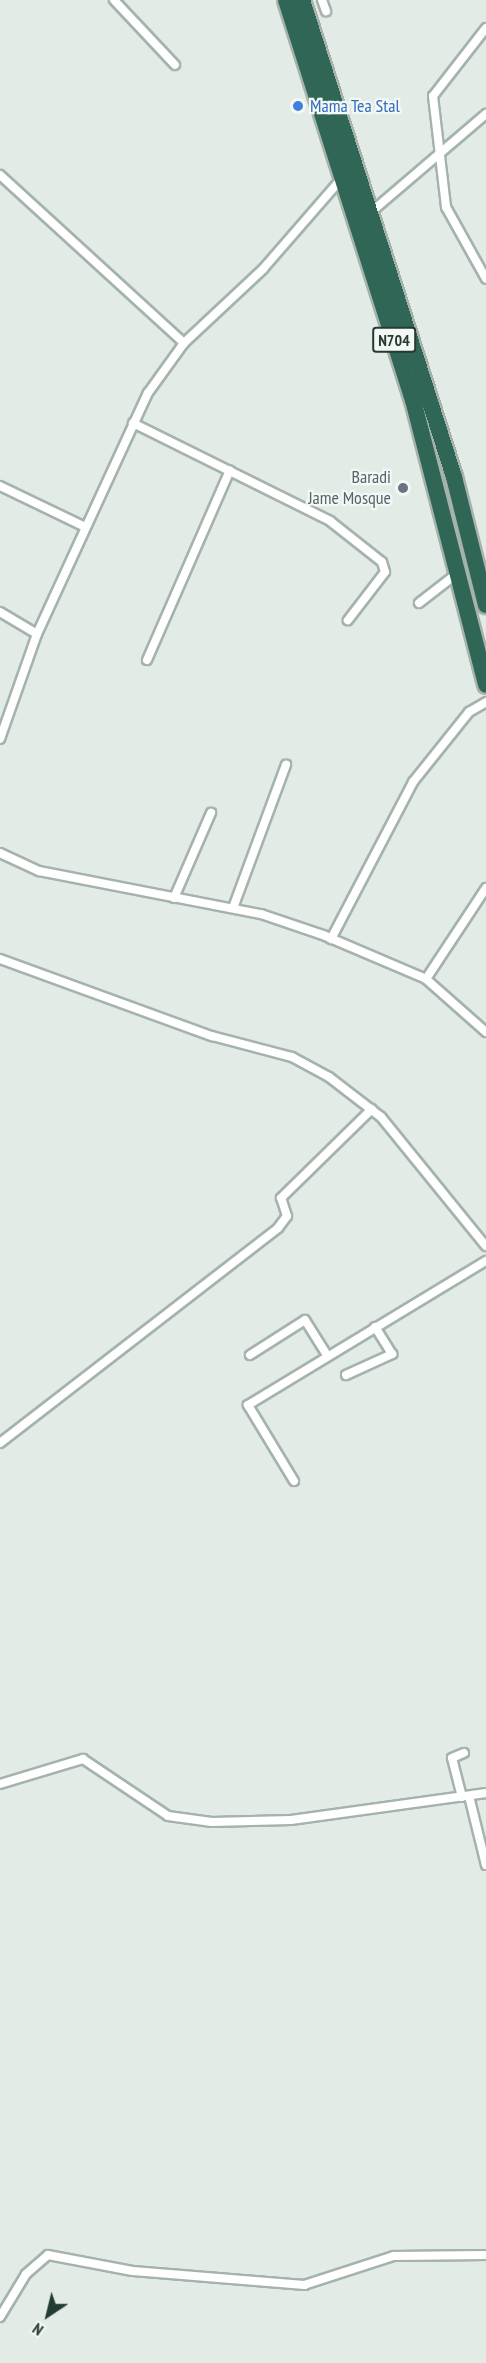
<!DOCTYPE html>
<style>
body{margin:0}
#map{position:relative;width:486px;height:2363px;overflow:hidden;background:#e2ebe6;font-family:"PT Sans Narrow",sans-serif}
div>[style]{position:absolute}
[style*='--x']{left:calc(var(--x)*1px);top:calc(var(--y)*1px);width:calc(var(--w)*1px);rotate:calc(var(--a)*1deg)}
.roads{filter:drop-shadow(2px 0 #a5b3ac) drop-shadow(-2px 0 #a5b3ac) drop-shadow(0 2px #a5b3ac) drop-shadow(0 -2px #a5b3ac)}
.street>*{height:8px;margin:-4px;padding:0 4px;transform-origin:4px;border-radius:4px;background:#fff}
.highway>*{height:16px;margin:-8px;padding:0 8px;transform-origin:8px;border-radius:8px;background:#306656}
.dots>*{width:16px;height:16px;translate:-50% -50%;box-sizing:border-box;border:3px solid #f2f8f4;border-radius:50%}
span{translate:-50% -50%;white-space:nowrap;text-align:center;line-height:1.15;-webkit-text-stroke:4.5px #f2f8f4;paint-order:stroke}
.shield-label span{padding:2px 4px;background:#f2f8f4;border:2px solid;border-radius:4px;-webkit-text-stroke-width:0}
.shield-label{font-size:16px;color:#233b32;font-weight:700}
.shop-label{font-size:18px;color:#366cbe}
.left{translate:0 -50%;text-align:left}
.worship-label{font-size:18px;color:#5b616d}
.right{translate:-100% -50%;text-align:right}
.north{position:absolute;left:18px;top:2285px;width:60px;height:60px;-webkit-text-stroke:4px #f2f8f4;paint-order:stroke;rotate:215deg;font-size:16px;font-weight:700;line-height:24px;text-align:center;color:#233b32}
.north::after{content:'';display:block;margin:auto;width:21px;height:27px;background:#233b32;clip-path:polygon(50% 0,100% 100%,50% 72%,0 100%)}
</style>
<div id="map">
<div class="roads">
<div class="street">
<i style="--x:114;--y:0;--w:89;--a:46.8"></i>
<i style="--x:322;--y:0;--w:12;--a:70"></i>
<i style="--x:486;--y:28;--w:86;--a:127.9"></i>
<i style="--x:433;--y:96;--w:112;--a:83.3"></i>
<i style="--x:446;--y:207;--w:82;--a:60.9"></i>
<i style="--x:0;--y:175;--w:249;--a:42.4"></i>
<i style="--x:370;--y:213;--w:153;--a:-40.5"></i>
<i style="--x:133;--y:423;--w:220;--a:26.4"></i>
<i style="--x:330;--y:521;--w:66;--a:38.3"></i>
<i style="--x:382;--y:562;--w:10;--a:73"></i>
<i style="--x:385;--y:572;--w:61;--a:127.6"></i>
<i style="--x:0;--y:486;--w:92;--a:25.7"></i>
<i style="--x:419;--y:603;--w:51;--a:-37.8"></i>
<i style="--x:0;--y:612;--w:43;--a:30.7"></i>
<i style="--x:147;--y:660;--w:207;--a:-66.4"></i>
<i style="--x:0;--y:739;--w:111;--a:-70.6"></i>
<i style="--x:37;--y:634;--w:265;--a:-65.3"></i>
<i style="--x:148;--y:393;--w:62;--a:-54.2"></i>
<i style="--x:184;--y:343;--w:108;--a:-43.1"></i>
<i style="--x:263;--y:269;--w:121;--a:-49"></i>
<i style="--x:0;--y:853;--w:43;--a:24.8"></i>
<i style="--x:39;--y:871;--w:226;--a:11"></i>
<i style="--x:261;--y:914;--w:65;--a:18.7"></i>
<i style="--x:323;--y:935;--w:112;--a:23.1"></i>
<i style="--x:426;--y:979;--w:80;--a:41.5"></i>
<i style="--x:174;--y:898;--w:93;--a:-66.5"></i>
<i style="--x:233;--y:908;--w:153;--a:-69.7"></i>
<i style="--x:331;--y:939;--w:177;--a:-62.4"></i>
<i style="--x:413;--y:782;--w:90;--a:-51.3"></i>
<i style="--x:469;--y:712;--w:20;--a:-30"></i>
<i style="--x:0;--y:959;--w:226;--a:20"></i>
<i style="--x:212;--y:1036;--w:83;--a:14.7"></i>
<i style="--x:292;--y:1057;--w:42;--a:28.4"></i>
<i style="--x:329;--y:1077;--w:66;--a:37.6"></i>
<i style="--x:381;--y:1117;--w:166;--a:50.9"></i>
<i style="--x:426;--y:979;--w:109;--a:-56.6"></i>
<i style="--x:250;--y:1355;--w:65;--a:-32.5"></i>
<i style="--x:305;--y:1320;--w:40;--a:58"></i>
<i style="--x:346;--y:1375;--w:51;--a:-24.5"></i>
<i style="--x:392;--y:1354;--w:32;--a:-122"></i>
<i style="--x:0;--y:1443;--w:351;--a:-37.7"></i>
<i style="--x:278;--y:1228;--w:15;--a:-53"></i>
<i style="--x:287;--y:1216;--w:19;--a:-108"></i>
<i style="--x:281;--y:1198;--w:127;--a:-44.4"></i>
<i style="--x:294;--y:1481;--w:89;--a:-121.2"></i>
<i style="--x:248;--y:1405;--w:278;--a:-31.2"></i>
<i style="--x:0;--y:1784;--w:87;--a:-16.8"></i>
<i style="--x:83;--y:1759;--w:102;--a:33.8"></i>
<i style="--x:168;--y:1816;--w:44;--a:7.8"></i>
<i style="--x:212;--y:1822;--w:79;--a:-1.5"></i>
<i style="--x:291;--y:1820;--w:197;--a:-7.9"></i>
<i style="--x:469;--y:1796;--w:71;--a:76.2"></i>
<i style="--x:462;--y:1797;--w:40;--a:-104.4"></i>
<i style="--x:452;--y:1758;--w:13;--a:-23"></i>
<i style="--x:0;--y:2317;--w:50;--a:-58.8"></i>
<i style="--x:26;--y:2274;--w:29;--a:-41"></i>
<i style="--x:48;--y:2255;--w:86;--a:10.7"></i>
<i style="--x:133;--y:2271;--w:172;--a:4.7"></i>
<i style="--x:304;--y:2285;--w:95;--a:-17.9"></i>
<i style="--x:394;--y:2256;--w:92;--a:-0.6"></i>
</div>
<div class="highway">
<i style="--x:286;--y:0;--w:420;--a:72.4"></i>
<i style="--x:413;--y:400;--w:294;--a:75.6"></i>
<i style="--x:302;--y:0;--w:501;--a:72.33"></i>
<i style="--x:454;--y:477;--w:132;--a:76"></i>
</div>
</div>
<div class="dots">
<i style="left:298px;top:106px;background:#3f7fe0"></i>
<i style="left:403px;top:488px;background:#6b7280"></i>
</div>
<div class="shield-label">
<span style="left:394px;top:340px">N704</span>
</div>
<div class="shop-label">
<span class="left" style="left:310px;top:106px">Mama Tea Stal</span>
</div>
<div class="worship-label">
<span class="right" style="left:391px;top:488px">Baradi<br>Jame Mosque</span>
</div>
<div class="north">N</div>
</div>
